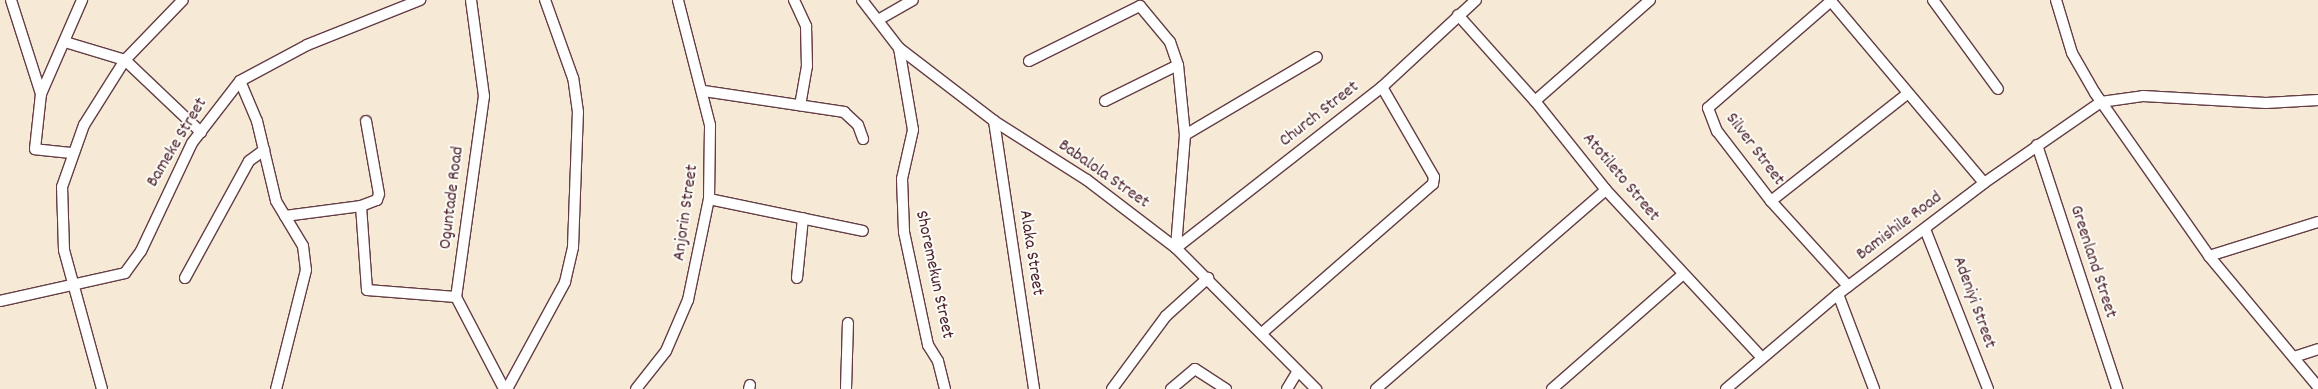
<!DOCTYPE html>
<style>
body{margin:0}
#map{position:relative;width:2318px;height:389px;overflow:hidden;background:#f6ead6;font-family:Dekko,sans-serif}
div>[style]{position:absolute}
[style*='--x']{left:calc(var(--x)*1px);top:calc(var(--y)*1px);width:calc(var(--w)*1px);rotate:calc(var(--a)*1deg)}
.roads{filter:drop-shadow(1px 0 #643d45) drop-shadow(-1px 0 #643d45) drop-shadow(0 1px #643d45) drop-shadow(0 -1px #643d45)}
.minor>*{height:10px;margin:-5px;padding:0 5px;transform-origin:5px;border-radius:5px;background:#fff}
span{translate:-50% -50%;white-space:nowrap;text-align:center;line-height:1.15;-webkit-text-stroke:4px #fdfcf7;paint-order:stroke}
.street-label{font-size:18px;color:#4a1f2b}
</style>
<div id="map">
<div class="roads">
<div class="minor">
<i style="--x:11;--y:0;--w:99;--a:72.3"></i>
<i style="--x:471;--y:0;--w:97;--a:82.3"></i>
<i style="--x:484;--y:96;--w:203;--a:97.9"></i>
<i style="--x:456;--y:297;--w:104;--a:62.4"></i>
<i style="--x:794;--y:0;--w:29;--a:65"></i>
<i style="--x:806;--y:26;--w:40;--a:88.6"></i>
<i style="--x:807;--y:66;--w:40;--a:100"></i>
<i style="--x:862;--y:0;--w:61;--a:52.4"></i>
<i style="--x:899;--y:48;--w:120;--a:37.5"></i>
<i style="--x:994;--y:121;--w:110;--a:32.4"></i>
<i style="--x:1087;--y:180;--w:112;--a:37.4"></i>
<i style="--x:1176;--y:248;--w:199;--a:45.2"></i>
<i style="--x:1830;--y:0;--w:239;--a:49.9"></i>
<i style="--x:1933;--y:0;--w:110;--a:53.9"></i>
<i style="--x:2056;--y:0;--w:55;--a:73.2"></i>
<i style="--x:2072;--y:53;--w:46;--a:60.1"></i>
<i style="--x:2095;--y:93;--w:199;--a:55"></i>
<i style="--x:2209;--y:256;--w:170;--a:50.2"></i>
<i style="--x:1831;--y:1;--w:163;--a:139"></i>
<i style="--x:1708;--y:108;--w:25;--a:69"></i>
<i style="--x:1717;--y:131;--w:88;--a:52.4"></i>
<i style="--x:1771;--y:201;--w:115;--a:47.8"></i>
<i style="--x:1458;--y:15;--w:115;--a:48.2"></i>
<i style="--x:1535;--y:101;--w:114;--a:51.4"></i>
<i style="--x:1606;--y:190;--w:229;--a:47.1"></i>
<i style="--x:878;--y:20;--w:40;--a:-29.7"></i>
<i style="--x:65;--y:42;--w:63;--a:16.7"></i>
<i style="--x:125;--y:60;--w:105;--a:43.5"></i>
<i style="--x:899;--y:48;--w:83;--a:80.3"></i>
<i style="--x:913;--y:130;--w:50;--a:102.7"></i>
<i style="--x:902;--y:179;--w:53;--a:87.8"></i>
<i style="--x:904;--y:232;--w:116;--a:78"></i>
<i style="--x:928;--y:345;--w:19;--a:58"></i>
<i style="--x:938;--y:361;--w:29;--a:76"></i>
<i style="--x:1029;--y:61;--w:124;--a:-26.4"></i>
<i style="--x:1140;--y:6;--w:47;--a:50.2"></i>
<i style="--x:1170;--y:42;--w:24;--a:71"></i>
<i style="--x:1178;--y:65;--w:70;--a:84.3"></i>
<i style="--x:1185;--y:135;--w:113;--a:94.6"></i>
<i style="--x:240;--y:81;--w:43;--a:67"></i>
<i style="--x:257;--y:121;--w:82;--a:76.6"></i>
<i style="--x:276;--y:201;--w:52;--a:59"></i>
<i style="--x:303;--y:246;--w:24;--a:83"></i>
<i style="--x:306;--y:270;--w:123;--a:104.1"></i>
<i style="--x:704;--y:91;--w:142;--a:8.5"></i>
<i style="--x:844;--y:112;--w:19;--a:43"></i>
<i style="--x:858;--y:125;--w:15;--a:70"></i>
<i style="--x:1105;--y:101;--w:81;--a:-26.3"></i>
<i style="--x:1535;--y:101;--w:153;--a:-41.3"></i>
<i style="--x:994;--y:121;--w:271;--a:81.5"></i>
<i style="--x:1185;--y:135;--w:153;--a:-30.6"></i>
<i style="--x:2037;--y:145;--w:257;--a:71.8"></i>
<i style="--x:71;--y:153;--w:36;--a:-174"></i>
<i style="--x:35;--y:149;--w:55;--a:-83.8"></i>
<i style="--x:41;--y:94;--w:103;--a:-66.4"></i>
<i style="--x:709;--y:199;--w:157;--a:11.7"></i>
<i style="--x:1771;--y:201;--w:174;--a:-38.2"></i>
<i style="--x:361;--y:206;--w:84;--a:85.9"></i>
<i style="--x:367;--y:290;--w:89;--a:4.5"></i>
<i style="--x:285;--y:216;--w:77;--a:-7.5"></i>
<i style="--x:361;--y:206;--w:17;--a:-21"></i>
<i style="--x:377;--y:200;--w:6;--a:-72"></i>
<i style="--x:379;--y:194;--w:74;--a:-100.1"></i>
<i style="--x:1925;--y:229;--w:172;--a:68.5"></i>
<i style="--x:1176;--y:248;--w:261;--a:-38"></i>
<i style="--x:1382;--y:87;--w:128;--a:-42.8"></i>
<i style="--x:2209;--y:256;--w:114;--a:-17.3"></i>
<i style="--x:185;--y:278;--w:133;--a:-61.3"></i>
<i style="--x:249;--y:161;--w:19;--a:-36"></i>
<i style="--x:797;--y:278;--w:60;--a:-84.3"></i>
<i style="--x:1838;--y:294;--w:102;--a:69.2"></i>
<i style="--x:0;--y:301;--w:128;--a:-12.6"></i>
<i style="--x:125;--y:273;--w:27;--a:-54"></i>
<i style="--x:141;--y:251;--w:119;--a:-64.7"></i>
<i style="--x:192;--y:143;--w:78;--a:-52.3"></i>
<i style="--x:240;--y:81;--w:76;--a:-28.2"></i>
<i style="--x:307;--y:45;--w:122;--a:-21.7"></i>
<i style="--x:1262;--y:333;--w:227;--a:-41.1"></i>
<i style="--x:1433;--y:184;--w:7;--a:-82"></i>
<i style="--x:1434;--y:177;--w:104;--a:-120"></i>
<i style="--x:2294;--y:357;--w:25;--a:-18"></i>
<i style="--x:102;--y:389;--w:144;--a:-105.3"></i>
<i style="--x:64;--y:250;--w:63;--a:-91.8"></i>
<i style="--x:62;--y:187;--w:66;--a:-70.5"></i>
<i style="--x:84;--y:125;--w:77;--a:-57.8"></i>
<i style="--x:125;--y:60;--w:83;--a:-46"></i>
<i style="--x:507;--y:389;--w:122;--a:-61.5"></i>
<i style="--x:565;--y:282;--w:36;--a:-77"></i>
<i style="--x:573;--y:247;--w:135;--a:-87.9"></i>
<i style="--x:578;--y:112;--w:34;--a:-98"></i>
<i style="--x:573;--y:78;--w:83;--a:-109.7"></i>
<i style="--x:636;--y:389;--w:48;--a:-51.7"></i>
<i style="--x:666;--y:351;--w:56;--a:-66.7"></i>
<i style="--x:688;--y:300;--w:103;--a:-78.3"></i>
<i style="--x:709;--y:199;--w:74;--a:-89.2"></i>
<i style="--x:710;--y:125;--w:129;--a:-104.4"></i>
<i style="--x:749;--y:389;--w:4;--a:-76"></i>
<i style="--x:846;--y:389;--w:66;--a:-88.3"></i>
<i style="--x:1112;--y:389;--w:91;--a:-53.5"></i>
<i style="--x:1166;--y:316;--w:57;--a:-42.1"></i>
<i style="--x:1171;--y:389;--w:31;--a:-40"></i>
<i style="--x:1195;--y:369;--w:37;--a:33"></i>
<i style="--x:1287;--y:389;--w:21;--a:-59"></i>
<i style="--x:1376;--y:389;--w:304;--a:-40.9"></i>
<i style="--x:1552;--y:389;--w:173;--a:-41.2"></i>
<i style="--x:1726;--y:389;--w:147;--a:-40.3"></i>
<i style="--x:1838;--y:294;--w:183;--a:-37.2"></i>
<i style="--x:1984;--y:183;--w:142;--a:-34.7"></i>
<i style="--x:2101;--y:102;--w:42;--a:-8.1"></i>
<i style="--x:2143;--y:96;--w:123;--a:3.3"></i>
<i style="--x:2266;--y:103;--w:52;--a:-3.3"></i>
</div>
</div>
<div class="street-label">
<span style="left:1320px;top:115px;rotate:-38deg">Church Street</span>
<span style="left:178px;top:143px;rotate:-59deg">Bameke Street</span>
<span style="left:1754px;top:150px;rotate:53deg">Silver Street</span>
<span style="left:1103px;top:175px;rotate:35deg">Babalola Street</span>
<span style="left:1620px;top:178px;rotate:50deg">Atotileto Street</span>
<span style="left:453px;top:198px;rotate:-83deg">Oguntade Road</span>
<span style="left:687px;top:213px;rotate:-82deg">Anjorin Street</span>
<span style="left:1900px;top:227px;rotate:-37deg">Bamishile Road</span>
<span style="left:1030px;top:253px;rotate:81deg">Alaka Street</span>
<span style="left:2092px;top:262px;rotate:72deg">Greenland Street</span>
<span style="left:933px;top:275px;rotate:78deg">Shoremekun Street</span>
<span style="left:1973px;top:303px;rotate:70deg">Adeniyi Street</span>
</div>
</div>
